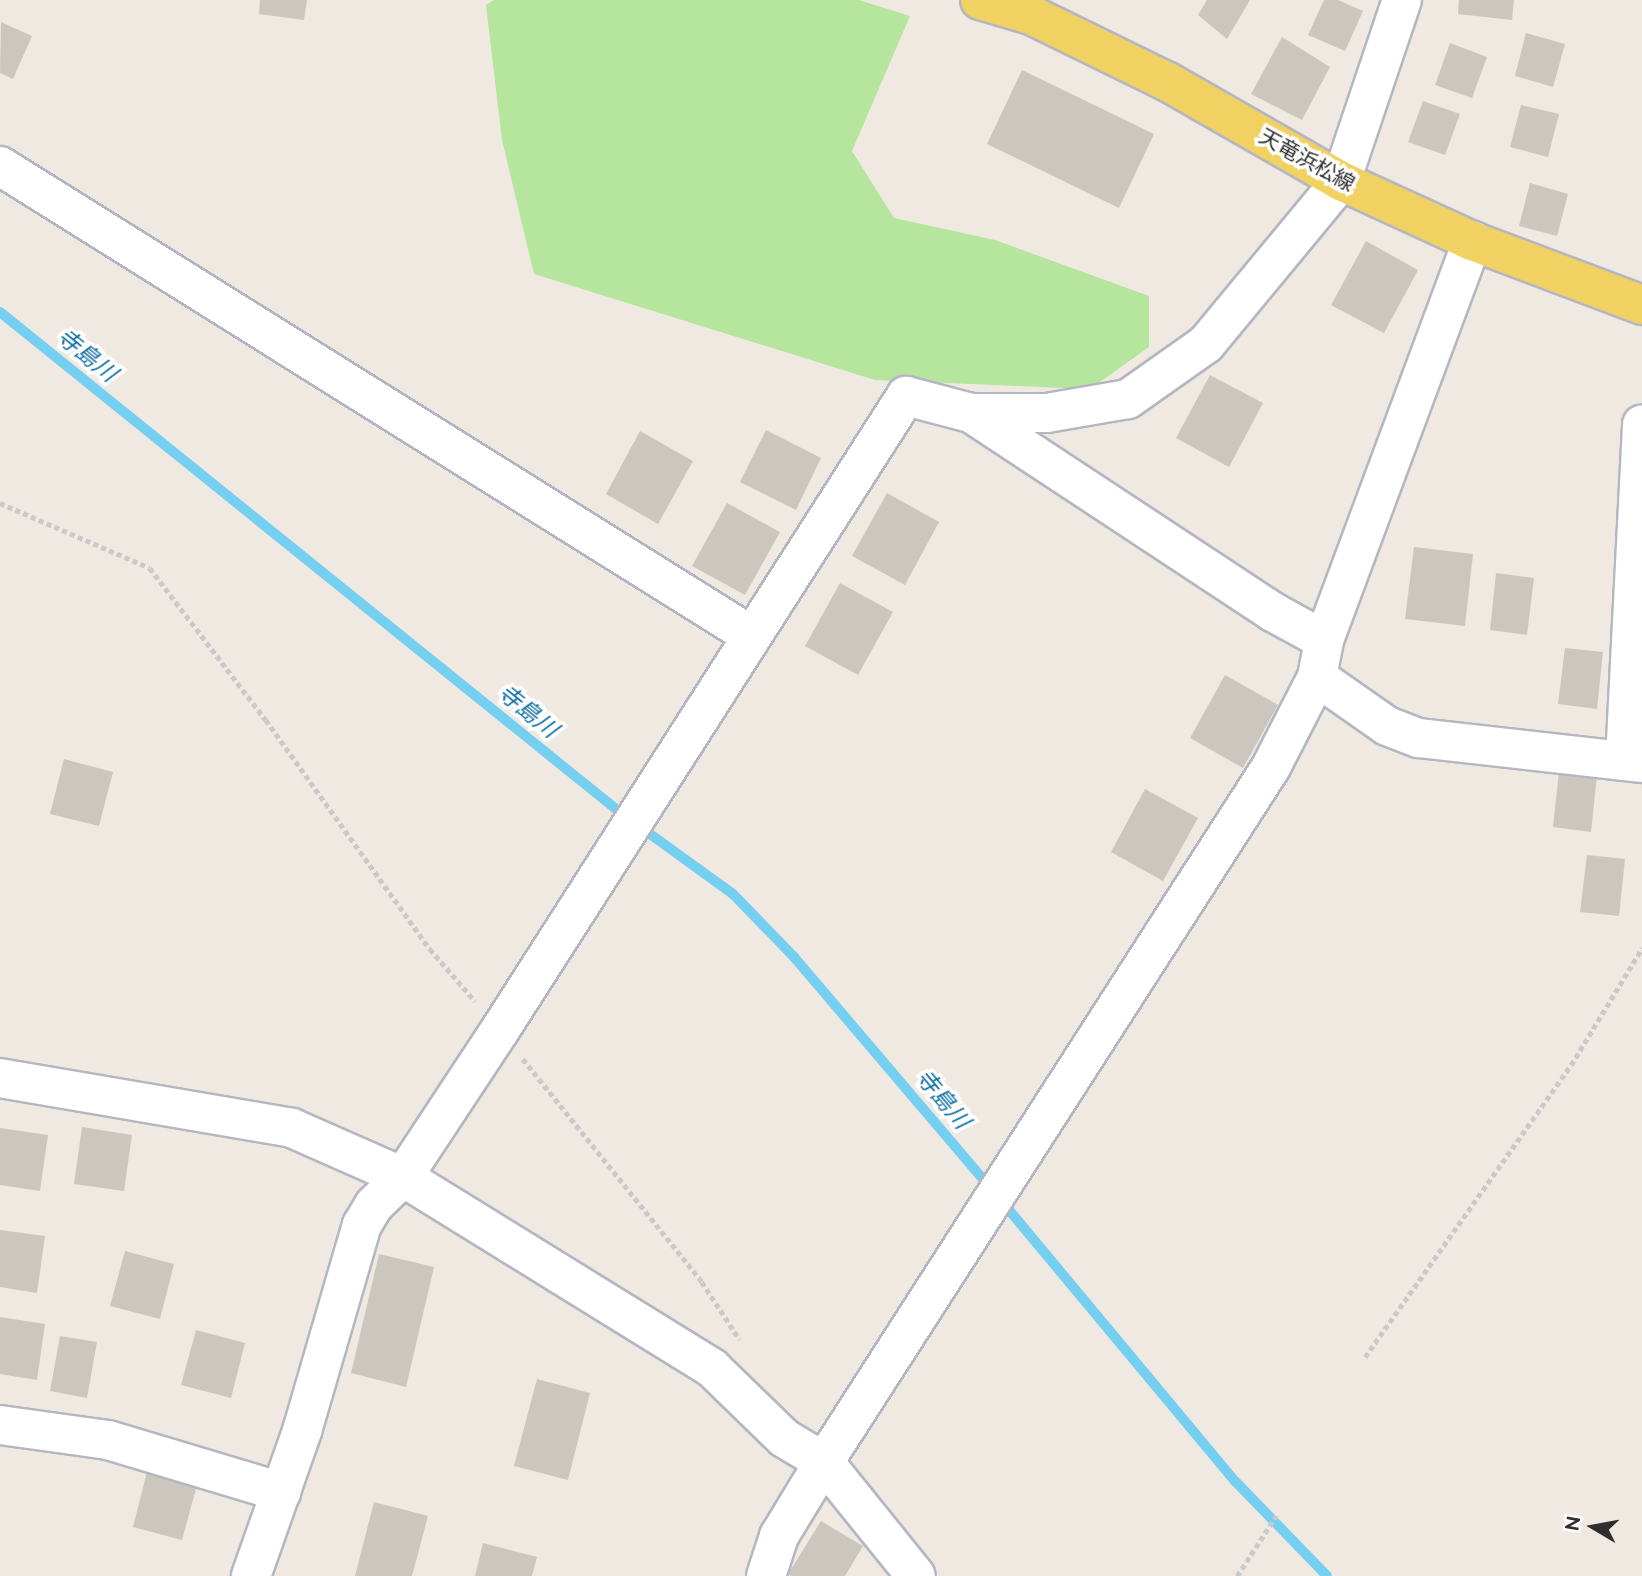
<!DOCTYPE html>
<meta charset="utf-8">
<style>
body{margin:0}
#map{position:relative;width:1642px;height:1576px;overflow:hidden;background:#efe9e1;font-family:Raleway,"Noto Sans JP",sans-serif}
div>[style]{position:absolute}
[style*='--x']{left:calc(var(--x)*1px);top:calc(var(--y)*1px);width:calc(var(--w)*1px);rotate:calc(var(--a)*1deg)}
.green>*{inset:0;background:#b6e59e}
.stream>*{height:10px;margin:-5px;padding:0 5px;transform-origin:5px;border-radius:5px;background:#75cff0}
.building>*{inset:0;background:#cbc7bf}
.path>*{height:4.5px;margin-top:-2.25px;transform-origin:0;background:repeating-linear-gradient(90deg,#c9c9c9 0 5px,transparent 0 8.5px)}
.roads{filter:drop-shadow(2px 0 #b4b7c1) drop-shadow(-2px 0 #b4b7c1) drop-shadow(0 2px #b4b7c1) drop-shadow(0 -2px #b4b7c1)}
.minor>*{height:38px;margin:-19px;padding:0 19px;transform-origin:19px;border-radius:19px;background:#fff}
.major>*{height:38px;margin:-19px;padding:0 19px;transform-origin:19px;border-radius:19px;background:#f2d163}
span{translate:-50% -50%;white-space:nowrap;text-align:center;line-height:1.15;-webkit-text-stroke:7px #fff;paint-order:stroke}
.street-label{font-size:21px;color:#2e2e2e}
.water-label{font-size:23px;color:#0d6fa3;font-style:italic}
.north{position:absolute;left:1558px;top:1492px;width:70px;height:70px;-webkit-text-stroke:5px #fff;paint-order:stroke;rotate:280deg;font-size:19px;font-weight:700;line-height:28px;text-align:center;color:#2e2e2e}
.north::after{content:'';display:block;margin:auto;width:24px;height:32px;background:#2e2e2e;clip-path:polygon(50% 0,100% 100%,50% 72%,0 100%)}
</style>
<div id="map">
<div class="green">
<i style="clip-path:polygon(494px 0,859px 0,910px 16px,852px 151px,894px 218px,995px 240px,1149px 296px,1149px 347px,1090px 389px,875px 380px,534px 274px,502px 140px,486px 5px)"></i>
</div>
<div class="stream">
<i style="--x:0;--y:312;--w:798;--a:38.9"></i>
<i style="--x:621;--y:813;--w:138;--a:35.9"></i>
<i style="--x:733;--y:894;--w:88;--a:45.9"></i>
<i style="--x:794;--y:957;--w:299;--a:49.6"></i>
<i style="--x:1004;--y:1204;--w:361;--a:50.2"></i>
<i style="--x:1235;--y:1481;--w:132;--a:45.9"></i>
</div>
<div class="building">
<i style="clip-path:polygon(260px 0,307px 0,304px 20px,259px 14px)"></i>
<i style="clip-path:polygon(1207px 0,1250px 0,1227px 39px,1198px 15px)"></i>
<i style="clip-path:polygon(1324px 0,1338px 0,1363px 11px,1345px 51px,1308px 35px)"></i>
<i style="clip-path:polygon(1459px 0,1514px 0,1512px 20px,1458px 14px)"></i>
<i style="clip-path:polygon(1px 22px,32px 36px,13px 79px,0 73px)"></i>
<i style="clip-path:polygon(1526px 33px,1565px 44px,1553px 87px,1515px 76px)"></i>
<i style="clip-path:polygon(1282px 37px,1330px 67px,1302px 120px,1251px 94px)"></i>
<i style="clip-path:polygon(1450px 43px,1487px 57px,1472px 98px,1435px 85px)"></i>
<i style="clip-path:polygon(1022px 70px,1154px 134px,1119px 208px,987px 144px)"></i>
<i style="clip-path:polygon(1423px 101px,1460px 114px,1445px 155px,1408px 142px)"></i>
<i style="clip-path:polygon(1521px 105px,1559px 114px,1548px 157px,1510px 147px)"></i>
<i style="clip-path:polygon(1530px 183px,1568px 194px,1557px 236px,1519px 226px)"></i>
<i style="clip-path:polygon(1366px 241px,1418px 270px,1384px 333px,1331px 305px)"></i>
<i style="clip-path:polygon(1210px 375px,1263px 403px,1229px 467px,1176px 438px)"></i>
<i style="clip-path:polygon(766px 430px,821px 458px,796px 510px,740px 482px)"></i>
<i style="clip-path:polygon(640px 431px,693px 461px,658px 524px,606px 494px)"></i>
<i style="clip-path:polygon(887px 493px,939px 522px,905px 585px,852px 556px)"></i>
<i style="clip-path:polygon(727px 503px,780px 532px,745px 595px,692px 566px)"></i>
<i style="clip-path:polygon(1414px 547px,1473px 554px,1465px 626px,1405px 619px)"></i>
<i style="clip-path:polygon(1496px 573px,1534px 578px,1527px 635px,1490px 630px)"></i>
<i style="clip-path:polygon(840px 583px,893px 612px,858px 675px,805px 646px)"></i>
<i style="clip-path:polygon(1565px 648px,1603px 652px,1597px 709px,1558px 704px)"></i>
<i style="clip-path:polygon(1225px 675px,1278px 705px,1243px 768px,1190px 738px)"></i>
<i style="clip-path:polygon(64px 759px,113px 772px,99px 826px,50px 814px)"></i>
<i style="clip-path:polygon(1559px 771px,1597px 775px,1591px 832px,1553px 827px)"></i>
<i style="clip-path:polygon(1145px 789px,1198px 818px,1163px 881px,1111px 852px)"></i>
<i style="clip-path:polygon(1587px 855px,1625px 859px,1619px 916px,1580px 912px)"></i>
<i style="clip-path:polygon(82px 1127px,132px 1135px,124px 1191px,74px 1184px)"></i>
<i style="clip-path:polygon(0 1128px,48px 1135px,40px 1191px,0 1185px)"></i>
<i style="clip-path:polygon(0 1230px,45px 1236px,37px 1293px,0 1287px)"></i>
<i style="clip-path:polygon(125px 1251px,174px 1264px,160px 1319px,110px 1306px)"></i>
<i style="clip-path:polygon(379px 1254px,434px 1267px,406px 1387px,351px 1373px)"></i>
<i style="clip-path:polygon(0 1317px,45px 1324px,37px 1380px,0 1374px)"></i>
<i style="clip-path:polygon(196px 1330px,245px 1343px,231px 1398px,181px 1385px)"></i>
<i style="clip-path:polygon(60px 1336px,97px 1342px,87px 1398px,50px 1391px)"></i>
<i style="clip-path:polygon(537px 1379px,590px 1393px,568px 1480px,514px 1466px)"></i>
<i style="clip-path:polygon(147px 1472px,197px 1485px,182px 1540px,133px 1527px)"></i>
<i style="clip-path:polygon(374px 1502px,428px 1516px,412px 1576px,355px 1576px)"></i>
<i style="clip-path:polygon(821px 1521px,863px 1546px,845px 1576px,791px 1576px,788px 1574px)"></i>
<i style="clip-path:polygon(483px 1543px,537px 1557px,532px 1576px,475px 1576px)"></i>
</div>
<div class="path">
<i style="--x:0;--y:503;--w:163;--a:23.4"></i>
<i style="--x:150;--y:568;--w:191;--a:52.7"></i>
<i style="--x:266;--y:720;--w:282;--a:54.4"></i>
<i style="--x:430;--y:949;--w:69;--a:49.1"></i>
<i style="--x:523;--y:1059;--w:286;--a:51.2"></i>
<i style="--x:702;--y:1282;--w:69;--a:56.8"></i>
<i style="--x:1365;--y:1357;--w:357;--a:-54.8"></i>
<i style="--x:1571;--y:1065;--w:137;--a:-58.7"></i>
<i style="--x:1237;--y:1576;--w:72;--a:-57"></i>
</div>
<div class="roads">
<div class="minor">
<i style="--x:0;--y:166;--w:887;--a:32.01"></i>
<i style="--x:971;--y:413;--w:362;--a:33.4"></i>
<i style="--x:1273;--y:612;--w:58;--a:28.8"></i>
<i style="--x:1317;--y:677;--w:85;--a:35"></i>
<i style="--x:1387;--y:726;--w:34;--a:21"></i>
<i style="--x:1419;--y:738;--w:224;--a:6.4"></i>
<i style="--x:1625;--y:761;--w:337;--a:-87.1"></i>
<i style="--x:0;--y:1078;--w:296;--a:9.7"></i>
<i style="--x:292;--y:1128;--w:121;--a:23.8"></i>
<i style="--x:403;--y:1177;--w:363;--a:31.7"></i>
<i style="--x:712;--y:1368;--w:100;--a:44.2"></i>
<i style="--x:784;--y:1438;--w:47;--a:31"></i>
<i style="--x:824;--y:1462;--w:146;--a:51.1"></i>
<i style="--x:0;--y:1425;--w:109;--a:7.9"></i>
<i style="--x:108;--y:1440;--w:181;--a:16.7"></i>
<i style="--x:251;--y:1576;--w:154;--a:-70.6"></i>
<i style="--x:302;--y:1431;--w:215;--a:-73.8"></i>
<i style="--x:362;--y:1225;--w:23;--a:-59"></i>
<i style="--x:374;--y:1205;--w:40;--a:-44"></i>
<i style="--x:403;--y:1177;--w:176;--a:-56.6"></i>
<i style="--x:500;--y:1030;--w:753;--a:-57.37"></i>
<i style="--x:906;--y:396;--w:67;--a:14.7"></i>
<i style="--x:971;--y:413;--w:76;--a:0"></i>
<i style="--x:1047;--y:413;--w:82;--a:-9.8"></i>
<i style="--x:1128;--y:399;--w:95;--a:-35.2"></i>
<i style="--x:1206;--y:344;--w:212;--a:-50.4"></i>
<i style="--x:1341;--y:181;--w:191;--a:-71.4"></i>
<i style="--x:766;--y:1576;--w:42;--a:-72"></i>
<i style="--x:779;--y:1536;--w:87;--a:-58.7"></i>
<i style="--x:824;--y:1462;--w:826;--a:-57.25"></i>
<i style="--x:1271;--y:767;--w:101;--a:-62.9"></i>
<i style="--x:1317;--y:677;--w:38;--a:-79"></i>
<i style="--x:1324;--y:640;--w:426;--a:-69.6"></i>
</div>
<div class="major">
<i style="--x:980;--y:0;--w:53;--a:16.4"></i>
<i style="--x:1031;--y:15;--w:153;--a:26.1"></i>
<i style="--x:1168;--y:82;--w:199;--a:29.8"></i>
<i style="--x:1341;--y:181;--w:144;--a:24.6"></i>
<i style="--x:1472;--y:241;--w:182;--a:20.6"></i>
</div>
</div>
<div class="street-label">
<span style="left:1307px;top:160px;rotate:29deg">天竜浜松線</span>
</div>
<div class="water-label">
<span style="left:87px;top:355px;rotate:39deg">寺島川</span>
<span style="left:528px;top:711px;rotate:39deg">寺島川</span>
<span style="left:943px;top:1099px;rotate:50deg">寺島川</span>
</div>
<div class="north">N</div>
</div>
